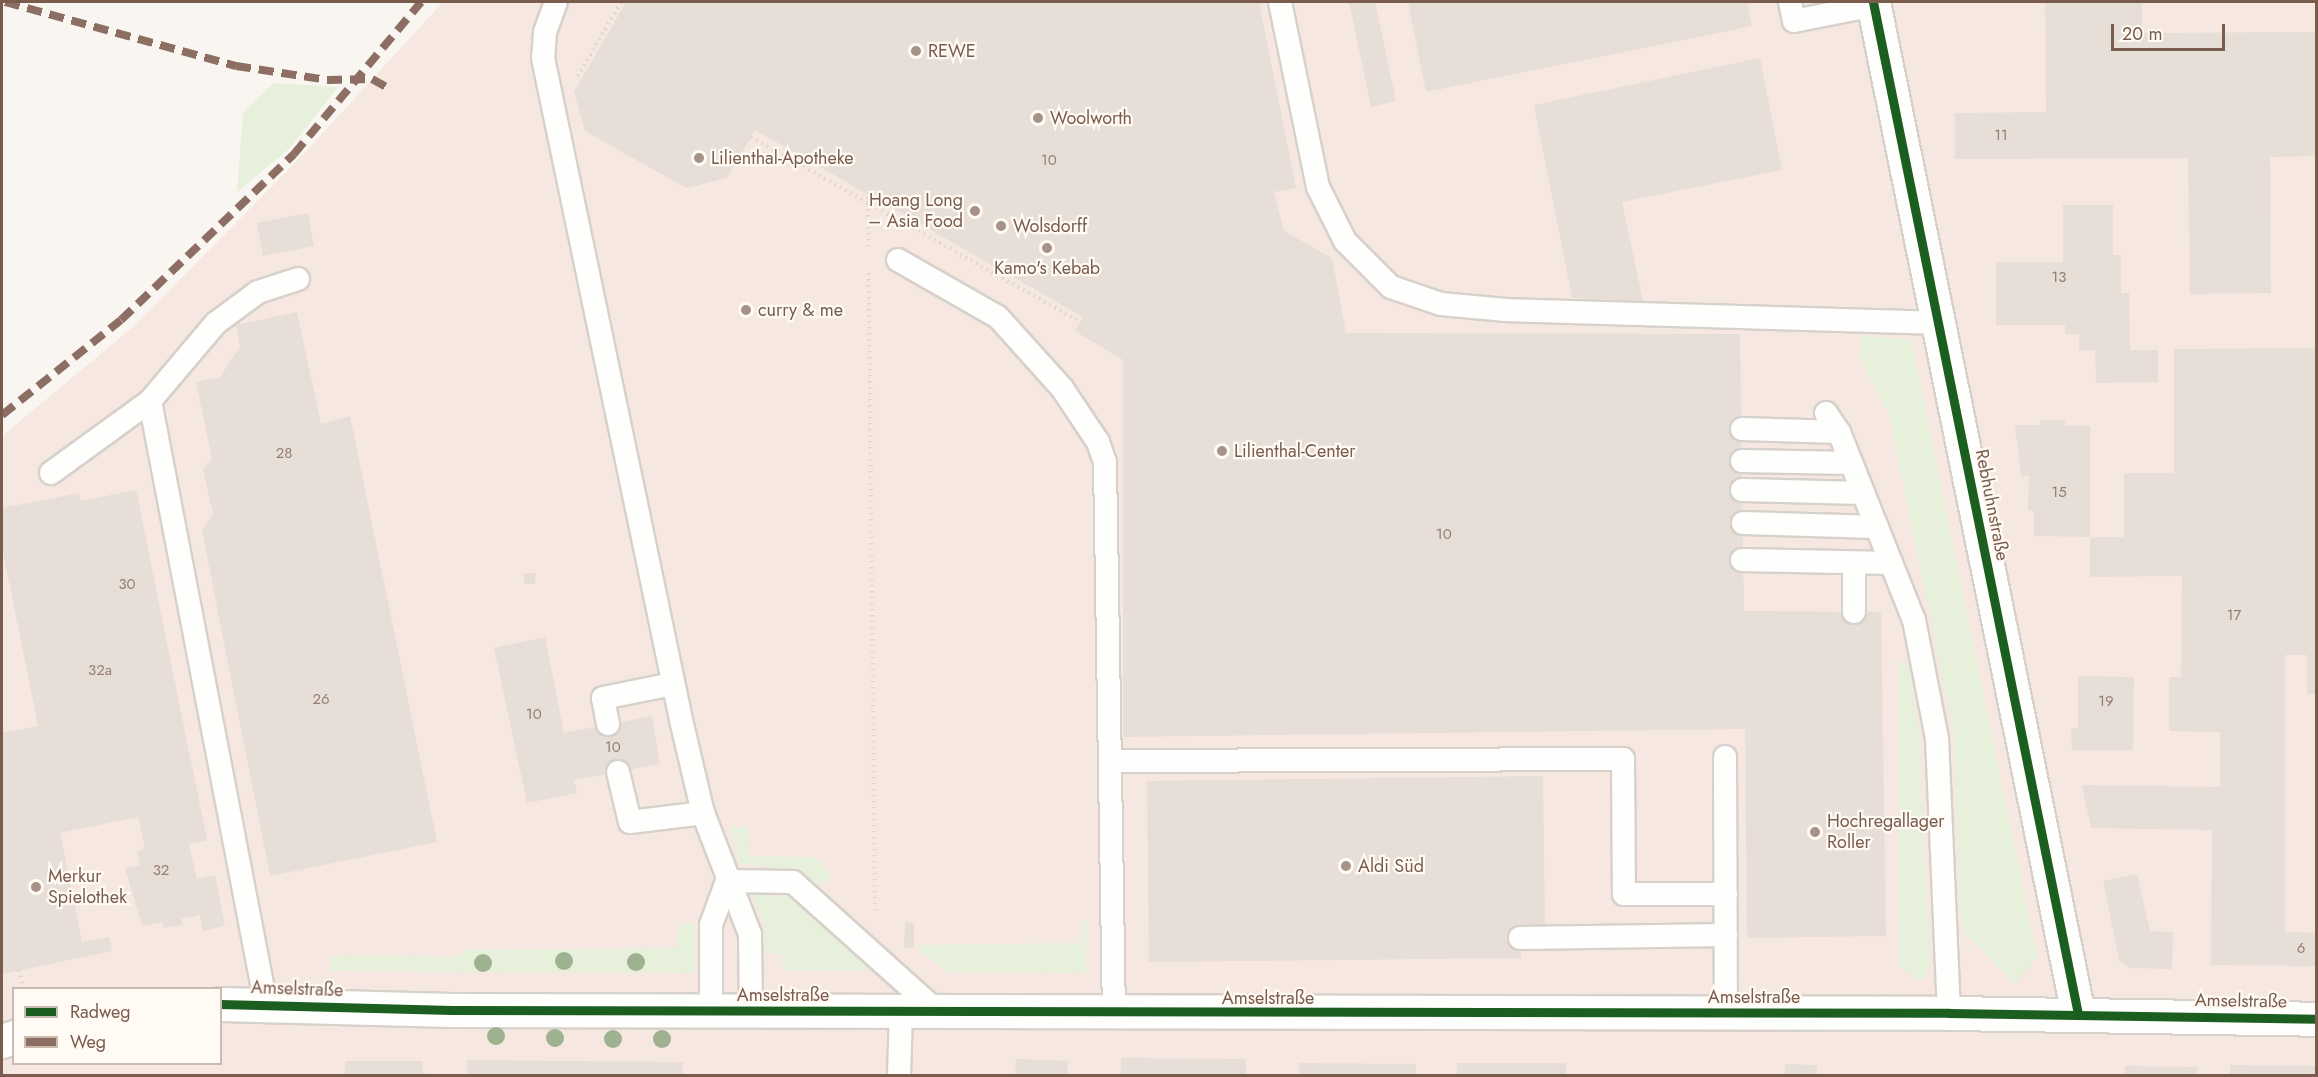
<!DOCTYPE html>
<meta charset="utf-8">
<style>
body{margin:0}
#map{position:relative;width:2318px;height:1077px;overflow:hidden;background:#f9f5f0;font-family:Jost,sans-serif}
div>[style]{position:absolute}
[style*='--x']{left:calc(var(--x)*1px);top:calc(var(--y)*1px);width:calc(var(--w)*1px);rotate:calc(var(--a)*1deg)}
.commercial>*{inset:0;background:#f6e8e1}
.green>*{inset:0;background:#e7f0db}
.building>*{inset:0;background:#e6ded7}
.path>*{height:4px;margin-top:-2px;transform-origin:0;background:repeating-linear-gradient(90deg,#dcd5d0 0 1.5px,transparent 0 6px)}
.roads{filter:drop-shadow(2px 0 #d7d1cb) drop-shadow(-2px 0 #d7d1cb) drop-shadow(0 2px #d7d1cb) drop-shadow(0 -2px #d7d1cb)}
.lane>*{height:22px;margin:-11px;padding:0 11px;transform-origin:11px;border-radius:11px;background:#fefefd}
.street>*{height:33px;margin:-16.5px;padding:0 16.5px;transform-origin:16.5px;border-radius:16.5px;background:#fefefd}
.quiet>*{height:8px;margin-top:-4px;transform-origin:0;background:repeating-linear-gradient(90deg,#8d6e63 0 15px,transparent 0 23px)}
.cycleway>*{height:9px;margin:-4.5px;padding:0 4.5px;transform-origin:4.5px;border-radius:4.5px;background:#1b5e20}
.trees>*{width:18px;height:18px;margin:-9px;border-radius:50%;background:#9eb190}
.dots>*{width:16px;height:16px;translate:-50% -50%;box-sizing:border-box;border:3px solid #fffaf3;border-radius:50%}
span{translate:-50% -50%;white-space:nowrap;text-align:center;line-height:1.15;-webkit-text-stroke:4.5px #fffaf3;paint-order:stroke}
.number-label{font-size:15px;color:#977e72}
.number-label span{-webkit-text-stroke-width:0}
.poi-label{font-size:18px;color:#7a5c4d}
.left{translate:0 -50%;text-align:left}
.right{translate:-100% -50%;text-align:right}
.street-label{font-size:18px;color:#7a5c4d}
.frame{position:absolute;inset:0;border:3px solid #7a5c4d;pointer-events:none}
.legend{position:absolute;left:12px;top:987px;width:210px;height:78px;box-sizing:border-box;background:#fffaf3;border:2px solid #cabbb1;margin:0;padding:8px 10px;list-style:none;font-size:18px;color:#7a5c4d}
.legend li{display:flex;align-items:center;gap:12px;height:30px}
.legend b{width:30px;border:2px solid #cabbb1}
.scale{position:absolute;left:2111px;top:24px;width:114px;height:27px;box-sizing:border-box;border:3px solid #7a5c4d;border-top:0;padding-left:8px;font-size:18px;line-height:21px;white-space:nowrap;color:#7a5c4d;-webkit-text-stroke:4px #fffaf3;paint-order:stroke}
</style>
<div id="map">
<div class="commercial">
<i style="clip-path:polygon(evenodd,443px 2px,2316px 2px,2316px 1075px,2px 1076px,2px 436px,132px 328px,297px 161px,443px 2px,14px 988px,220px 988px,220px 1064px,14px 1064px,14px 988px)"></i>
</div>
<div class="green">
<i style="clip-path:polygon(274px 83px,338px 87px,289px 149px,237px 192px,243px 113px)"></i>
<i style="clip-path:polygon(1862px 336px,1911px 339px,2037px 957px,2016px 985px,1965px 933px,1960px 915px,1954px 735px,1889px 414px,1859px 358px)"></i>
<i style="clip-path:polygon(1898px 661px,1909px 665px,1920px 738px,1930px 967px,1923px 979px,1916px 980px,1899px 965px)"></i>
<i style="clip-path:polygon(730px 827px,748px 827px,749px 856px,815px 857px,832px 876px,821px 887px,799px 870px,740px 864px)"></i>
<i style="clip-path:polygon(752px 895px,786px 896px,872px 970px,782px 970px,783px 954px,765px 953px,764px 925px)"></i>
<i style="clip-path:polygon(1080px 920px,1087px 920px,1086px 973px,947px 972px,914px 945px,1080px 943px)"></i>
<i style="clip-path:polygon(679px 923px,696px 923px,695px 973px,330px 971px,331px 955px,461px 957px,461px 950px,677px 948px)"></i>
</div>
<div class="building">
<i style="clip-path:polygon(626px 2px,1259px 2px,1296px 188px,1274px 192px,1284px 231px,1332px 258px,1346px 333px,1740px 334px,1744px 611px,1881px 612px,1886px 936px,1747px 938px,1745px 729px,1123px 737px,1123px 360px,1075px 331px,1083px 317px,755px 130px,727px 178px,686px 188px,585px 131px,574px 92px)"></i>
<i style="clip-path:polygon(1349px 2px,1375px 2px,1396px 101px,1371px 107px)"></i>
<i style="clip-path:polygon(1408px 2px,1747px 2px,1752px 26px,1426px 92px)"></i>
<i style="clip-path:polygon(2045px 2px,2142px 2px,2142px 33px,2316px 32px,2316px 156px,2270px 157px,2271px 293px,2190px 294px,2188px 158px,1955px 159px,1955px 113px,2046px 112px)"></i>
<i style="clip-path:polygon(1760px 58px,1782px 170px,1622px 202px,1643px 301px,1572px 298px,1534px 105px)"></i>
<i style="clip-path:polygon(2063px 205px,2113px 205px,2113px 255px,2121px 255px,2121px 293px,2129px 293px,2130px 350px,2158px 350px,2158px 382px,2096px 383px,2095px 350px,2079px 350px,2079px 334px,2065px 334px,2065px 325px,1996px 325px,1996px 262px,2063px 262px)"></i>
<i style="clip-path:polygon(308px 213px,314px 246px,263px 256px,257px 223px)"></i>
<i style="clip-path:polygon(297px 312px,321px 424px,350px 416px,437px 842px,270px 876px,202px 531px,213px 514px,203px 469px,212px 459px,196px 382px,220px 377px,240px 347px,236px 325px)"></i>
<i style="clip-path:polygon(2316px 348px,2316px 694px,2307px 694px,2307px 655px,2285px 655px,2285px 932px,2316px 933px,2316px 966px,2211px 965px,2212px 830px,2091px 828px,2082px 785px,2220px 787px,2220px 732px,2169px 731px,2169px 677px,2181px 677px,2182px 576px,2090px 577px,2090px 537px,2124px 537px,2124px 473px,2174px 473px,2174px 349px)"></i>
<i style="clip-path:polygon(2040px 420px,2065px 420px,2065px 426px,2090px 426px,2090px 537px,2034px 536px,2034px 511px,2028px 511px,2029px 476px,2021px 476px,2015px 425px,2040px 425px)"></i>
<i style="clip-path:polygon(136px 490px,207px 840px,189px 844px,197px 879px,215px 875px,225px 926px,203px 931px,200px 915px,181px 919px,183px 925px,164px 928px,163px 922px,142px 926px,125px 868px,140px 865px,137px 851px,145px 849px,138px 817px,60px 833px,82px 942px,109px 937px,112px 951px,2px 974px,2px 733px,38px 726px,2px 547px,2px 508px,79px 493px,81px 501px)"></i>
<i style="clip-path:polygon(524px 573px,536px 573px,535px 584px,524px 584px)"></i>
<i style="clip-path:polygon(545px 637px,564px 733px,652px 716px,660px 764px,574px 780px,577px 793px,527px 803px,494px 648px)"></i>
<i style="clip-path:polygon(2078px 676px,2134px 677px,2133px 750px,2072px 750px,2071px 728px,2078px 728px)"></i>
<i style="clip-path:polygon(1543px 776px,1545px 926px,1521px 927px,1521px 958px,1149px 962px,1147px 781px)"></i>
<i style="clip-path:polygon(2137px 874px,2150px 931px,2173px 932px,2172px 969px,2130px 968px,2119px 960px,2103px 881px)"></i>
<i style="clip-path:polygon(905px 922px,914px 923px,914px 948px,904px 948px)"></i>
<i style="clip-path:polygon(1121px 1058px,1246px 1059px,1246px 1076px,1121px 1076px)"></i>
<i style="clip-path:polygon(1016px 1059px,1068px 1061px,1067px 1076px,1015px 1076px)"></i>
<i style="clip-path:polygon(467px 1060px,683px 1062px,682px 1076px,467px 1076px)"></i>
<i style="clip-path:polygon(345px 1061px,423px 1061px,422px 1073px,440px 1076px,345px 1076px)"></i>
<i style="clip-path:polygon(1299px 1063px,1416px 1064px,1416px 1076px,1299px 1076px)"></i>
<i style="clip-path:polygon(1457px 1063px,1566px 1063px,1566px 1076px,1457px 1076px)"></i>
<i style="clip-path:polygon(1785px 1064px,1817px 1065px,1817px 1076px,1785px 1076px)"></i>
<i style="clip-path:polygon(2230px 1065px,2316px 1066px,2316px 1076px,2230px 1076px)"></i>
<i style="clip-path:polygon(2125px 1066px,2197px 1067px,2196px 1076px,2125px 1076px)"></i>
</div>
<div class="path">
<i style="--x:578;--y:76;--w:86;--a:-59.8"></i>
<i style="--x:751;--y:137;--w:377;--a:29.3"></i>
<i style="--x:868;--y:197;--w:50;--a:88.9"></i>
<i style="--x:869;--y:273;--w:640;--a:89.46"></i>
<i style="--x:19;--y:970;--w:18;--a:77"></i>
</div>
<div class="roads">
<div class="lane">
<i style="--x:556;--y:2;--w:32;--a:110"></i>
<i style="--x:545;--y:32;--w:26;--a:94"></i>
<i style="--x:543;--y:58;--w:676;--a:78.22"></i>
<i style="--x:681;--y:720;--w:96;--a:76.7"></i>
<i style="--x:703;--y:813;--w:130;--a:68.8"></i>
<i style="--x:750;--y:934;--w:77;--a:89.3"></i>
<i style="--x:1280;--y:2;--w:189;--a:78.4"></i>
<i style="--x:1318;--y:187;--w:60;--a:63.4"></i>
<i style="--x:1345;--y:241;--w:65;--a:45"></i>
<i style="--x:1391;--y:287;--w:53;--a:18.8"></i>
<i style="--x:1441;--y:304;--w:65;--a:5.3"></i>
<i style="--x:1506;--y:310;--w:433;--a:1.7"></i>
<i style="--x:1790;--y:2;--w:19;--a:78"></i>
<i style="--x:1794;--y:21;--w:82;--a:-11.3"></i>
<i style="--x:898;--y:260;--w:115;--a:29.7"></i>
<i style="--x:998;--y:317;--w:96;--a:48"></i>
<i style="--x:1062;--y:388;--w:65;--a:56.3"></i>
<i style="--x:1098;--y:442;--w:21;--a:71"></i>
<i style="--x:1105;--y:462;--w:552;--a:89.07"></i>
<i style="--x:1826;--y:413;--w:23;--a:56"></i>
<i style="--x:1839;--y:432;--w:202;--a:68.3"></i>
<i style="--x:1914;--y:620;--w:120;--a:79"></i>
<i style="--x:1937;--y:738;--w:275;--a:87.5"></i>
<i style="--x:1742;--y:429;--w:97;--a:1.8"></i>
<i style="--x:1742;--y:461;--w:109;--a:1.1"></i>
<i style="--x:51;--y:473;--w:122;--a:-36"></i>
<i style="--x:1742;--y:490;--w:121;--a:1.4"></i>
<i style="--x:1743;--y:523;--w:134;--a:1.7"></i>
<i style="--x:1742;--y:560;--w:149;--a:1.2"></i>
<i style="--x:1854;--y:612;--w:49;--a:-90"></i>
<i style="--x:608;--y:724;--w:26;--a:-101"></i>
<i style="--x:603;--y:698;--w:71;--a:-11.3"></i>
<i style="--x:1725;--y:757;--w:257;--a:89.8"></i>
<i style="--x:1110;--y:761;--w:513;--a:-0.22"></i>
<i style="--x:1623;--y:759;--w:135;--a:89.6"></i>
<i style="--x:1624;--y:894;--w:102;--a:0"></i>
<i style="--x:618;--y:772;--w:51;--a:76.5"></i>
<i style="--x:630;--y:822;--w:74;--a:-7"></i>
<i style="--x:727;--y:881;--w:66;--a:0.9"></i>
<i style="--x:793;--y:882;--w:196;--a:41.9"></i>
<i style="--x:1520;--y:938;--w:206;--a:-0.8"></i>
<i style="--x:266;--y:1005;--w:615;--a:-100.87"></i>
<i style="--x:150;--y:401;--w:102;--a:-49.8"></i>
<i style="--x:216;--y:323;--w:52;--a:-36.4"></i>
<i style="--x:258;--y:292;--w:42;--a:-18"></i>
<i style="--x:711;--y:1011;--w:86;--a:-90"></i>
<i style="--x:711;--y:925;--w:47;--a:-70"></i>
<i style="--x:899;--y:1076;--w:63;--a:-88.2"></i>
</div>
<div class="street">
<i style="--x:1873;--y:2;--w:1033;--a:78.55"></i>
<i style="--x:220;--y:1004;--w:232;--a:1.5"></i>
<i style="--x:452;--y:1010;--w:1497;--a:0.11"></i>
<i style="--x:1949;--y:1013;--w:367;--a:0.9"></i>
<i style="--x:2;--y:1041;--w:13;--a:-18"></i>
</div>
</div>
<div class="quiet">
<i style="--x:5;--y:2;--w:240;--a:15.5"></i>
<i style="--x:236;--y:66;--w:92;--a:8.7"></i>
<i style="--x:327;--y:80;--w:45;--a:-1.3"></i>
<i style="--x:372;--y:79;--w:21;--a:29"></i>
<i style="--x:2;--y:415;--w:152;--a:-38.6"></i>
<i style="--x:121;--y:320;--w:240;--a:-43.8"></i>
<i style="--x:294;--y:154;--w:198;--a:-50.1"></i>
</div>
<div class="cycleway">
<i style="--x:1873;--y:2;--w:1033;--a:78.55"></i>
<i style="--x:220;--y:1004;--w:232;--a:1.5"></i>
<i style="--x:452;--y:1010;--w:1497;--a:0.11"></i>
<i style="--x:1949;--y:1013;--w:367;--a:0.9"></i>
</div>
<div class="trees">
<i style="left:564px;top:961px"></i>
<i style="left:636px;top:962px"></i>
<i style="left:483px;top:963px"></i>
<i style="left:496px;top:1036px"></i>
<i style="left:555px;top:1038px"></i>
<i style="left:613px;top:1039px"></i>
<i style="left:662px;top:1039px"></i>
</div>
<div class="dots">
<i style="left:916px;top:51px;background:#a69286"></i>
<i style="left:1038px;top:118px;background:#a69286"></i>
<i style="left:699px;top:158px;background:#a69286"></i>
<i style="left:975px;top:211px;background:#a69286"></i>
<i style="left:1001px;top:226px;background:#a69286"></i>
<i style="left:1047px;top:248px;background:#a69286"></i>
<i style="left:746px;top:310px;background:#a69286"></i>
<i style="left:1222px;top:451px;background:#a69286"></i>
<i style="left:1815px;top:832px;background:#a69286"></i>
<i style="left:1346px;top:866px;background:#a69286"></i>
<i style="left:36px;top:887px;background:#a69286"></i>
</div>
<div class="number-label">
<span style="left:2001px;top:136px">11</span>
<span style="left:1049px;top:161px">10</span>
<span style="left:2059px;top:278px">13</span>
<span style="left:284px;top:454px">28</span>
<span style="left:2059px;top:493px">15</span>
<span style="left:1444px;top:535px">10</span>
<span style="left:127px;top:585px">30</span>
<span style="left:2234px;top:616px">17</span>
<span style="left:100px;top:671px">32a</span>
<span style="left:321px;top:700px">26</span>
<span style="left:2106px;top:702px">19</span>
<span style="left:534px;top:715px">10</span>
<span style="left:613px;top:748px">10</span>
<span style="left:161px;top:871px">32</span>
<span style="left:2301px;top:949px">6</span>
</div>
<div class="poi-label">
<span class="left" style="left:928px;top:51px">REWE</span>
<span class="left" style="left:1050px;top:118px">Woolworth</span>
<span class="left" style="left:711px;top:158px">Lilienthal-Apotheke</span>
<span class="right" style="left:963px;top:211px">Hoang Long<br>– Asia Food</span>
<span class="left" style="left:1013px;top:226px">Wolsdorff</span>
<span style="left:1047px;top:268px">Kamo's Kebab</span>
<span class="left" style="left:758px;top:310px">curry &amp; me</span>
<span class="left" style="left:1234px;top:451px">Lilienthal-Center</span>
<span class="left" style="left:1827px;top:832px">Hochregallager<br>Roller</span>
<span class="left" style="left:1358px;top:866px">Aldi Süd</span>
<span class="left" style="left:48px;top:887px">Merkur<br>Spielothek</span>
</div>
<div class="street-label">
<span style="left:1992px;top:505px;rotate:79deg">Rebhuhnstraße</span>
<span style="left:297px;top:989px;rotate:2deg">Amselstraße</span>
<span style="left:783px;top:995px">Amselstraße</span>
<span style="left:1754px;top:997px">Amselstraße</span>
<span style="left:1268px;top:998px">Amselstraße</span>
<span style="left:2241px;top:1001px;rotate:1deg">Amselstraße</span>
</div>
<div class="frame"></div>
<ul class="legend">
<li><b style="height:8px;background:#1b5e20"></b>Radweg</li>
<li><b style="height:8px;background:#8d6e63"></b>Weg</li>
</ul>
<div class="scale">20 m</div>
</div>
